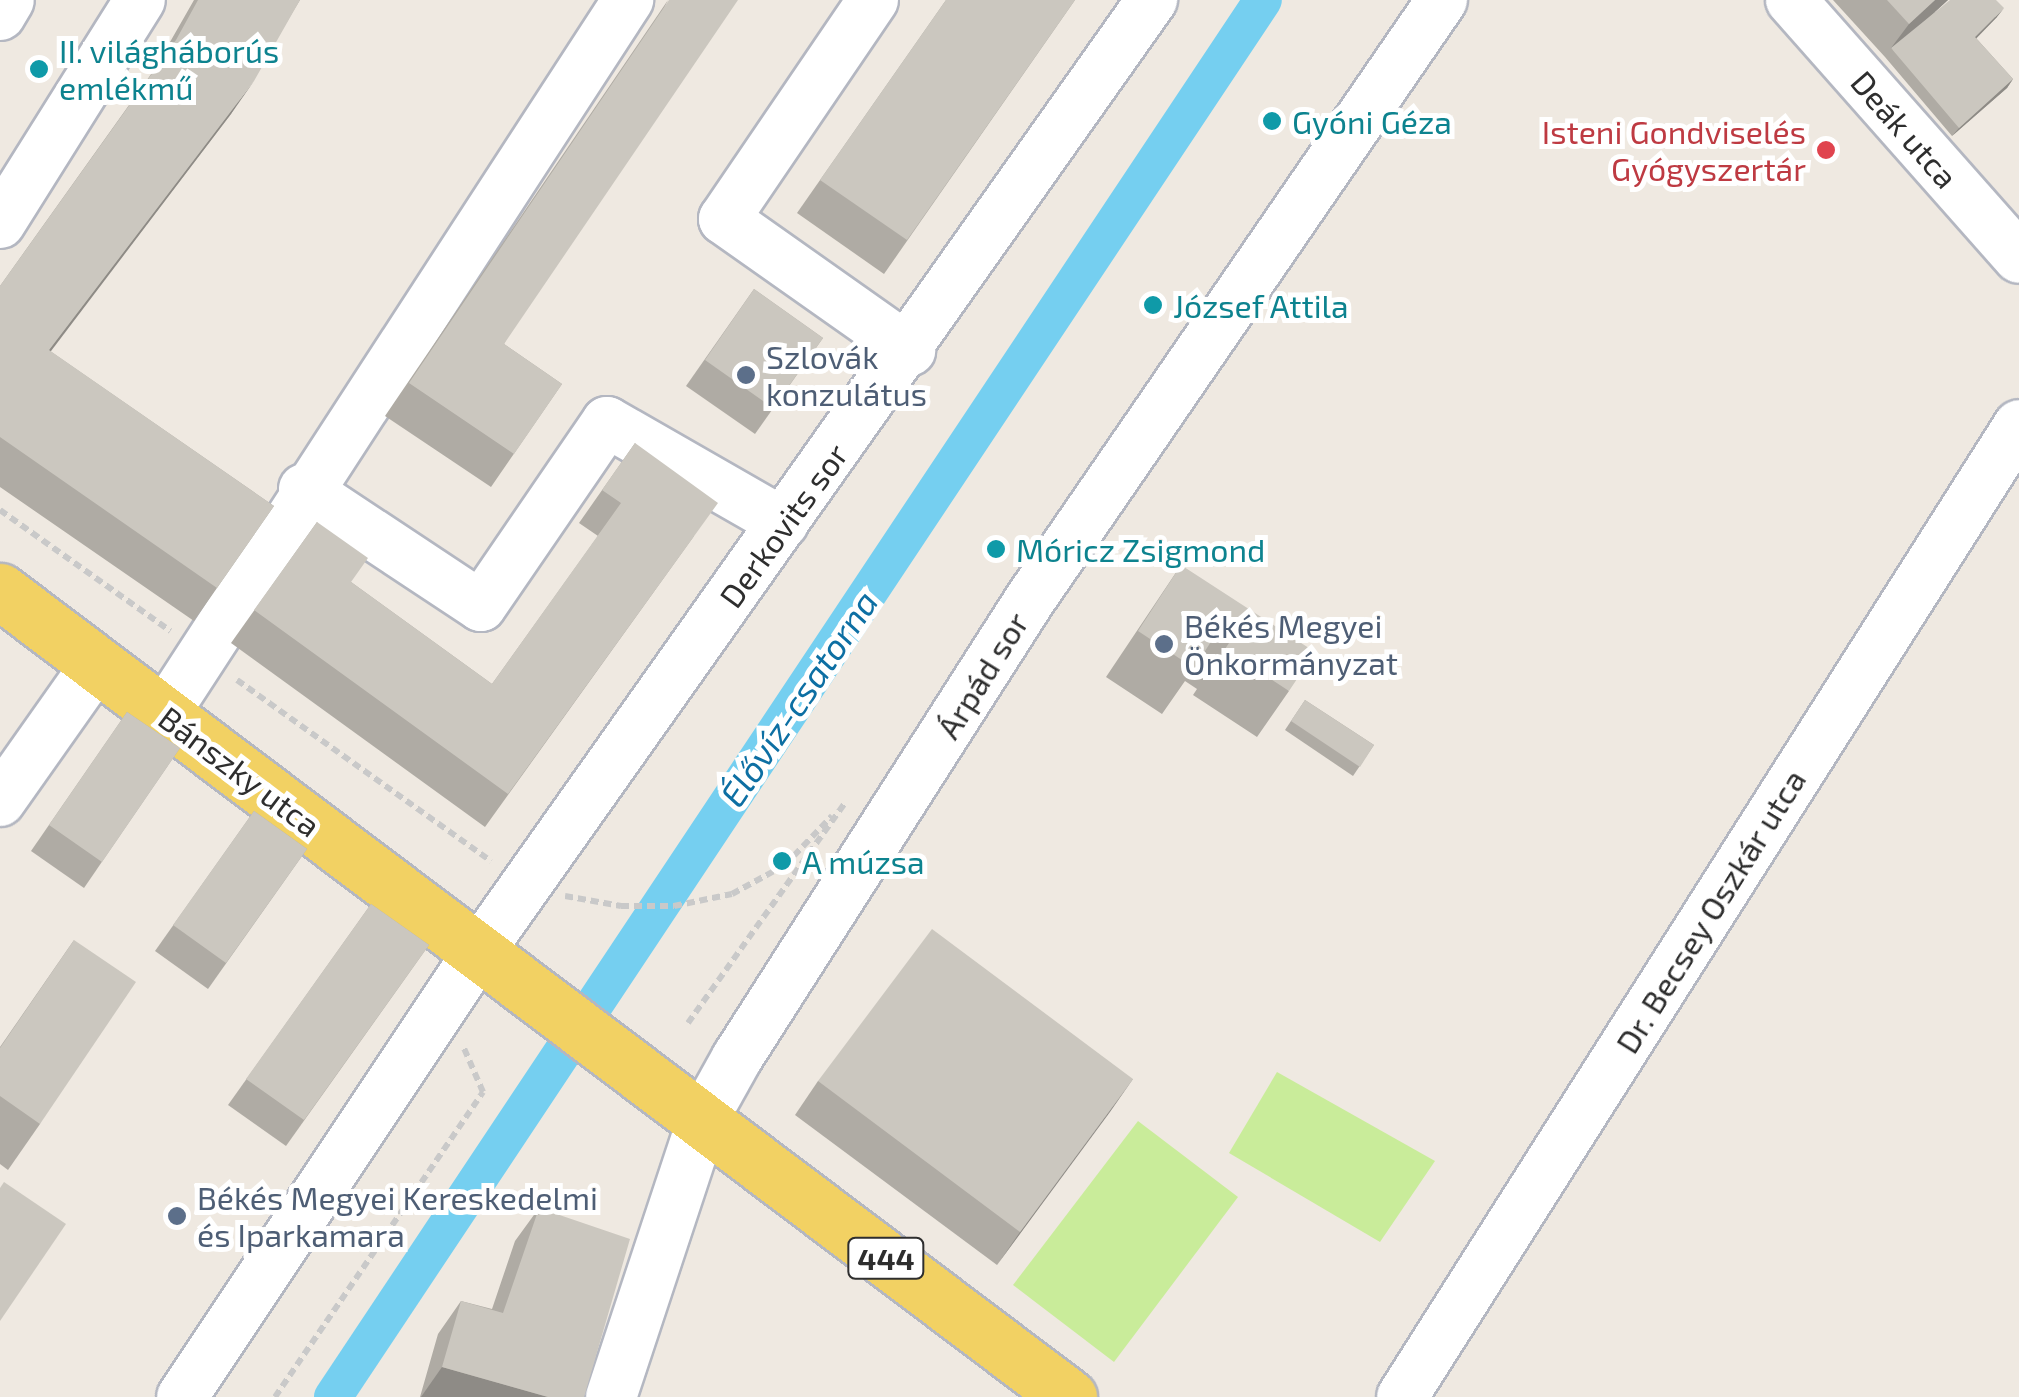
<!DOCTYPE html>
<meta charset="utf-8">
<style>
body{margin:0}
#map{position:relative;width:2019px;height:1397px;overflow:hidden;background:#efe9e1;font-family:"Exo 2",sans-serif}
div>[style]{position:absolute}
[style*='--x']{left:calc(var(--x)*1px);top:calc(var(--y)*1px);width:calc(var(--w)*1px);rotate:calc(var(--a)*1deg)}
.pitch>*{inset:0;background:#c9ec9a}
.canal>*{height:38px;margin:-19px;padding:0 19px;transform-origin:19px;border-radius:19px;background:#75cff0}
.path>*{height:6px;margin-top:-3px;transform-origin:0;background:repeating-linear-gradient(90deg,#c9c9c9 0 8px,transparent 0 13px)}
.roads{filter:drop-shadow(2px 0 #b4b7c1) drop-shadow(-2px 0 #b4b7c1) drop-shadow(0 2px #b4b7c1) drop-shadow(0 -2px #b4b7c1)}
.minor>*{height:50px;margin:-25px;padding:0 25px;transform-origin:25px;border-radius:25px;background:#fff}
.major>*{height:55px;margin:-27.5px;padding:0 27.5px;transform-origin:27.5px;border-radius:27.5px;background:#f2d163}
.wall>*{inset:0;background:#afaba4}
.shaded-wall>*{inset:0;background:#8e8b86}
.building>*{inset:0;background:#cbc7bf}
.dots>*{width:28px;height:28px;translate:-50% -50%;box-sizing:border-box;border:5px solid #fff;border-radius:50%}
span{translate:-50% -50%;white-space:nowrap;text-align:center;line-height:1.15;-webkit-text-stroke:10px #fff;paint-order:stroke}
.shield-label span{padding:2px 8px;background:#fff;border:2px solid;border-radius:8px;-webkit-text-stroke-width:0}
.shield-label{font-size:30px;color:#2e2e2e;font-weight:700}
.culture-label{font-size:32px;color:#0d838f}
.left{translate:0 -50%;text-align:left}
.street-label{font-size:32px;color:#2e2e2e}
.health-label{font-size:32px;color:#be3a42}
.right{translate:-100% -50%;text-align:right}
.service-label{font-size:32px;color:#4e5e75}
.water-label{font-size:35px;color:#0d6fa3;font-style:italic}
</style>
<div id="map">
<div class="pitch">
<i style="clip-path:polygon(1277px 1072px,1435px 1161px,1380px 1242px,1229px 1153px)"></i>
<i style="clip-path:polygon(1138px 1121px,1238px 1197px,1114px 1362px,1013px 1285px)"></i>
</div>
<div class="canal">
<i style="--x:333;--y:1397;--w:1678;--a:-56.35"></i>
</div>
<div class="path">
<i style="--x:0;--y:510;--w:209;--a:35.4"></i>
<i style="--x:237;--y:680;--w:312;--a:35.5"></i>
<i style="--x:565;--y:896;--w:57;--a:10.1"></i>
<i style="--x:621;--y:906;--w:53;--a:0"></i>
<i style="--x:674;--y:906;--w:59;--a:-11.7"></i>
<i style="--x:732;--y:894;--w:60;--a:-28.7"></i>
<i style="--x:785;--y:865;--w:68;--a:-46.2"></i>
<i style="--x:688;--y:1023;--w:269;--a:-54.5"></i>
<i style="--x:275;--y:1397;--w:369;--a:-55.7"></i>
<i style="--x:483;--y:1092;--w:50;--a:-113.5"></i>
</div>
<div class="roads">
<div class="minor">
<i style="--x:873;--y:0;--w:265;--a:124.2"></i>
<i style="--x:724;--y:219;--w:228;--a:35.2"></i>
<i style="--x:1791;--y:0;--w:344;--a:48.5"></i>
<i style="--x:0;--y:15;--w:17;--a:-59"></i>
<i style="--x:0;--y:223;--w:263;--a:-57.9"></i>
<i style="--x:304;--y:489;--w:212;--a:33.5"></i>
<i style="--x:481;--y:606;--w:223;--a:-55.6"></i>
<i style="--x:607;--y:422;--w:203;--a:29.8"></i>
<i style="--x:164;--y:714;--w:852;--a:-56.98"></i>
<i style="--x:0;--y:801;--w:166;--a:-54.8"></i>
<i style="--x:182;--y:1397;--w:537;--a:-56.31"></i>
<i style="--x:480;--y:950;--w:1164;--a:-54.73"></i>
<i style="--x:611;--y:1397;--w:293;--a:-71.7"></i>
<i style="--x:703;--y:1119;--w:70;--a:-60.9"></i>
<i style="--x:737;--y:1058;--w:542;--a:-57.42"></i>
<i style="--x:1029;--y:601;--w:729;--a:-55.5"></i>
<i style="--x:1402;--y:1397;--w:1151;--a:-57.59"></i>
</div>
<div class="major">
<i style="--x:0;--y:591;--w:1339;--a:37.02"></i>
</div>
</div>
<div class="wall">
<i style="clip-path:polygon(194px 0,300px 0,231px 114px,50px 351px,274px 506px,194px 621px,0 487px,0 286px,154px 70px)"></i>
<i style="clip-path:polygon(668px 0,504px 344px,562px 384px,491px 487px,385px 416px)"></i>
<i style="clip-path:polygon(946px 0,1075px 0,884px 274px,797px 213px)"></i>
<i style="clip-path:polygon(1833px 0,1948px 0,1935px 12px,1997px 17px,1976px 38px,2013px 79px,2007px 88px,1952px 136px,1885px 57px)"></i>
<i style="clip-path:polygon(754px 289px,823px 338px,755px 434px,686px 386px)"></i>
<i style="clip-path:polygon(635px 443px,694px 536px,485px 827px,231px 643px,317px 522px,351px 582px,492px 684px,598px 536px,579px 523px)"></i>
<i style="clip-path:polygon(1181px 565px,1289px 691px,1257px 737px,1193px 695px,1197px 689px,1185px 681px,1162px 714px,1106px 677px)"></i>
<i style="clip-path:polygon(1305px 700px,1374px 745px,1353px 776px,1285px 730px)"></i>
<i style="clip-path:polygon(127px 712px,180px 748px,84px 888px,31px 851px)"></i>
<i style="clip-path:polygon(254px 811px,307px 849px,208px 989px,155px 951px)"></i>
<i style="clip-path:polygon(371px 904px,429px 945px,286px 1146px,228px 1105px)"></i>
<i style="clip-path:polygon(74px 940px,40px 1124px,8px 1170px,0 1164px,0 1047px)"></i>
<i style="clip-path:polygon(1133px 1079px,997px 1265px,795px 1115px,818px 1081px)"></i>
<i style="clip-path:polygon(539px 1208px,584px 1397px,420px 1397px,438px 1334px,461px 1301px,492px 1309px,515px 1241px)"></i>
</div>
<div class="shaded-wall">
<i style="clip-path:polygon(1935px 0,1948px 0,1893px 50px,1891px 48px,1909px 24px)"></i>
<i style="clip-path:polygon(2004px 8px,1997px 17px,1969px 46px,1975px 37px)"></i>
<i style="clip-path:polygon(2013px 79px,2007px 88px,1952px 136px,1959px 128px)"></i>
<i style="clip-path:polygon(254px 81px,231px 114px,26px 384px,49px 350px)"></i>
<i style="clip-path:polygon(1133px 1079px,1110px 1112px,997px 1265px,1020px 1232px)"></i>
<i style="clip-path:polygon(442px 1367px,548px 1397px,421px 1397px)"></i>
</div>
<div class="building">
<i style="clip-path:polygon(198px 0,300px 0,254px 81px,49px 350px,274px 506px,217px 588px,0 437px,0 286px,176px 40px)"></i>
<i style="clip-path:polygon(669px 0,738px 0,504px 344px,562px 384px,514px 454px,409px 383px)"></i>
<i style="clip-path:polygon(946px 0,1075px 0,907px 240px,820px 180px)"></i>
<i style="clip-path:polygon(1887px 0,1935px 0,1909px 24px)"></i>
<i style="clip-path:polygon(1950px 0,1996px 0,2004px 8px,1975px 37px,2013px 79px,1959px 128px,1891px 48px)"></i>
<i style="clip-path:polygon(754px 289px,823px 338px,773px 408px,705px 360px)"></i>
<i style="clip-path:polygon(635px 443px,718px 503px,508px 794px,254px 610px,317px 522px,368px 558px,351px 582px,492px 684px,621px 503px,602px 490px)"></i>
<i style="clip-path:polygon(1181px 565px,1315px 652px,1289px 691px,1225px 649px,1229px 643px,1216px 634px,1194px 668px,1138px 631px)"></i>
<i style="clip-path:polygon(1305px 700px,1374px 745px,1360px 767px,1291px 721px)"></i>
<i style="clip-path:polygon(127px 712px,180px 748px,102px 862px,49px 825px)"></i>
<i style="clip-path:polygon(254px 811px,307px 849px,226px 963px,173px 925px)"></i>
<i style="clip-path:polygon(371px 904px,429px 945px,304px 1120px,246px 1079px)"></i>
<i style="clip-path:polygon(932px 929px,1133px 1079px,1020px 1232px,818px 1081px)"></i>
<i style="clip-path:polygon(74px 940px,136px 982px,40px 1124px,0 1096px,0 1048px)"></i>
<i style="clip-path:polygon(4px 1182px,66px 1224px,0 1321px,0 1188px)"></i>
<i style="clip-path:polygon(539px 1208px,630px 1239px,584px 1397px,548px 1397px,442px 1367px,461px 1301px,503px 1313px)"></i>
</div>
<div class="dots">
<i style="left:39px;top:69px;background:#0f9aa8"></i>
<i style="left:1272px;top:121px;background:#0f9aa8"></i>
<i style="left:1826px;top:150px;background:#e0444e"></i>
<i style="left:1153px;top:305px;background:#0f9aa8"></i>
<i style="left:746px;top:375px;background:#5c6f8a"></i>
<i style="left:996px;top:549px;background:#0f9aa8"></i>
<i style="left:1164px;top:644px;background:#5c6f8a"></i>
<i style="left:782px;top:861px;background:#0f9aa8"></i>
<i style="left:177px;top:1216px;background:#5c6f8a"></i>
</div>
<div class="shield-label">
<span style="left:886px;top:1258px">444</span>
</div>
<div class="culture-label">
<span class="left" style="left:59px;top:69px">II. világháborús<br>emlékmű</span>
<span class="left" style="left:1292px;top:121px">Gyóni Géza</span>
<span class="left" style="left:1173px;top:305px">József Attila</span>
<span class="left" style="left:1016px;top:549px">Móricz Zsigmond</span>
<span class="left" style="left:802px;top:861px">A múzsa</span>
</div>
<div class="street-label">
<span style="left:1905px;top:129px;rotate:49deg">Deák utca</span>
<span style="left:783px;top:525px;rotate:-54deg">Derkovits sor</span>
<span style="left:982px;top:675px;rotate:-58deg">Árpád sor</span>
<span style="left:240px;top:771px;rotate:37deg">Bánszky utca</span>
<span style="left:1710px;top:911px;rotate:-58deg">Dr. Becsey Oszkár utca</span>
</div>
<div class="health-label">
<span class="right" style="left:1806px;top:150px">Isteni Gondviselés<br>Gyógyszertár</span>
</div>
<div class="service-label">
<span class="left" style="left:766px;top:375px">Szlovák<br>konzulátus</span>
<span class="left" style="left:1184px;top:644px">Békés Megyei<br>Önkormányzat</span>
<span class="left" style="left:197px;top:1216px">Békés Megyei Kereskedelmi<br>és Iparkamara</span>
</div>
<div class="water-label">
<span style="left:798px;top:698px;rotate:-56deg">Élővíz-csatorna</span>
</div>
</div>
